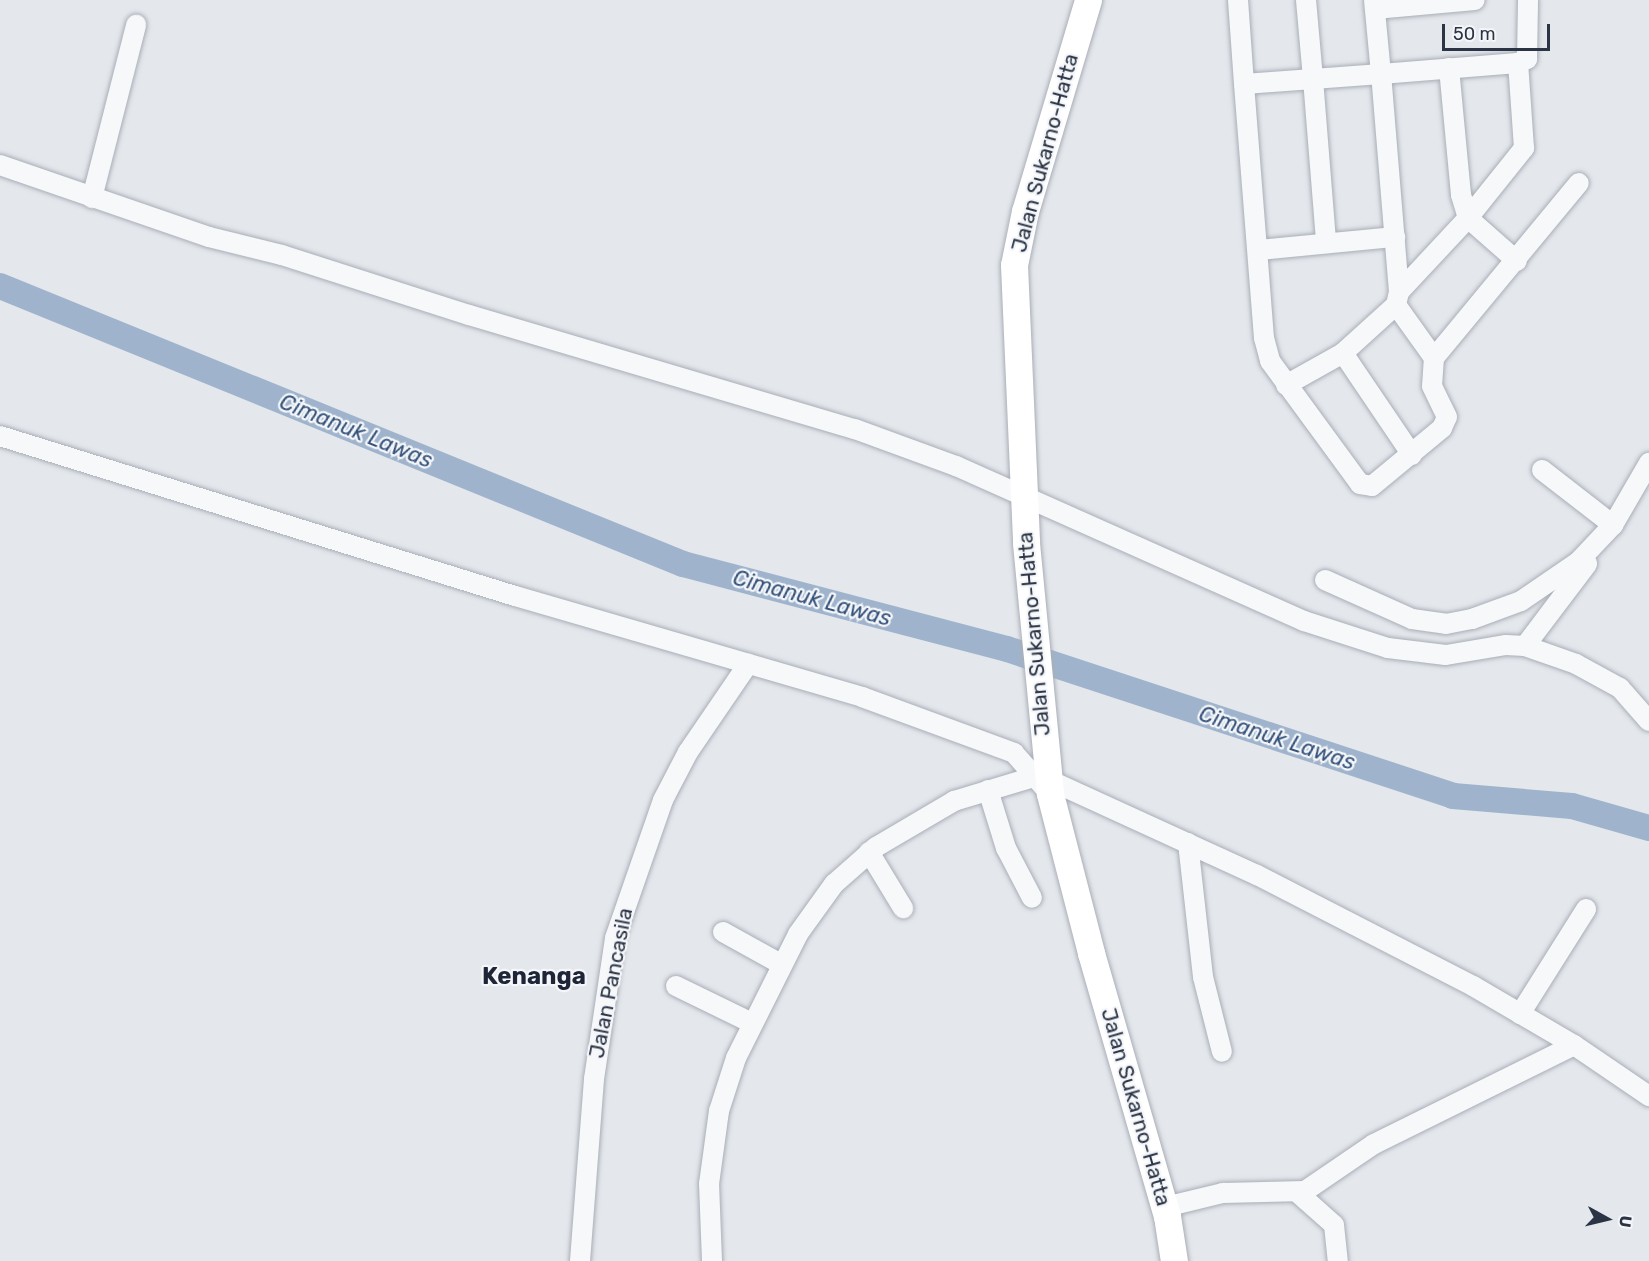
<!DOCTYPE html>
<html>
<head>
<meta charset="utf-8">
<style>
  body { margin:0 }
  #map { position:relative; width:1649px; height:1261px; overflow:hidden; background:#e4e7ec; font-family:Rubik,sans-serif }
  div>[style] { position:absolute }
  .river>* { height:26px; margin:-13px; padding:0 13px; transform-origin:13px; border-radius:13px; background:#9fb4cc }
  .roads { filter:drop-shadow(0 0 2px #a9aeb7) drop-shadow(0 0 2px #a9aeb7) }
  .minor>* { height:20px; margin:-10px; padding:0 10px; transform-origin:10px; border-radius:10px; background:#f7f8fa }
  .highway>* { height:27px; margin:-13.5px; padding:0 13.5px; transform-origin:13.5px; border-radius:13.5px; background:#fff }
  span { translate:-50% -50%; white-space:nowrap; text-align:center; line-height:1.15; -webkit-text-stroke:4.5px #f4f6f9; paint-order:stroke }
  .street-label { font-size:21px; color:#2b3445 }
  .water-label { font-size:22px; color:#34527a; font-style:italic }
  .quarter-label { font-size:24px; color:#1d2536; font-weight:700 }
  .north { position:absolute; left:1577px; top:1189px; width:60px; height:60px; -webkit-text-stroke:4px #f4f6f9; paint-order:stroke; rotate:98deg; font-size:16px; font-weight:700; line-height:24px; text-align:center; color:#2b3445 }
  .north::after { content:''; display:block; margin:auto; width:21px; height:27px; background:#2b3445; clip-path:polygon(50% 0,100% 100%,50% 72%,0 100%) }
  .scale { position:absolute; left:1442px; top:24px; width:108px; height:27px; box-sizing:border-box; border:3px solid #2b3445; border-top:0; padding-left:8px; font-size:18px; line-height:21px; white-space:nowrap; color:#2b3445; -webkit-text-stroke:4px #f4f6f9; paint-order:stroke }
</style>
</head>
<body>
<div id="map">
  <div class="river">
    <div style="left:0;top:286px;width:737px;rotate:22.15deg"></div>
    <div style="left:683px;top:564px;width:335px;rotate:14.7deg"></div>
    <div style="left:1007px;top:649px;width:470px;rotate:18.2deg"></div>
    <div style="left:1453px;top:796px;width:119px;rotate:4.8deg"></div>
    <div style="left:1572px;top:806px;width:80px;rotate:15.9deg"></div>
  </div>
  <div class="roads">
    <div class="minor">
      <div style="left:1238px;top:0;width:84px;rotate:85.9deg"></div>
      <div style="left:1244px;top:84px;width:69px;rotate:-4.1deg"></div>
      <div style="left:1313px;top:79px;width:164px;rotate:85.4deg"></div>
      <div style="left:1306px;top:0;width:79px;rotate:84.9deg"></div>
      <div style="left:1313px;top:79px;width:68px;rotate:-4.2deg"></div>
      <div style="left:1381px;top:74px;width:74px;rotate:-95.4deg"></div>
      <div style="left:1375px;top:9px;width:100px;rotate:-5.1deg"></div>
      <div style="left:1449px;top:68px;width:128px;rotate:84.6deg"></div>
      <div style="left:1461px;top:195px;width:24px;rotate:73deg"></div>
      <div style="left:1468px;top:218px;width:90px;rotate:-51.3deg"></div>
      <div style="left:1524px;top:148px;width:85px;rotate:-94deg"></div>
      <div style="left:1244px;top:84px;width:255px;rotate:85.5deg"></div>
      <div style="left:1264px;top:338px;width:24px;rotate:75deg"></div>
      <div style="left:1270px;top:361px;width:152px;rotate:53.8deg"></div>
      <div style="left:1360px;top:484px;width:12px;rotate:9deg"></div>
      <div style="left:1372px;top:486px;width:91px;rotate:-39.6deg"></div>
      <div style="left:1442px;top:428px;width:12px;rotate:-66deg"></div>
      <div style="left:1447px;top:417px;width:34px;rotate:-116deg"></div>
      <div style="left:1432px;top:386px;width:28px;rotate:-86deg"></div>
      <div style="left:1434px;top:358px;width:65px;rotate:-125.6deg"></div>
      <div style="left:1396px;top:305px;width:13px;rotate:-77deg"></div>
      <div style="left:1399px;top:292px;width:219px;rotate:-94.7deg"></div>
      <div style="left:1381px;top:74px;width:137px;rotate:-4.6deg"></div>
      <div style="left:1518px;top:63px;width:10px;rotate:-24deg"></div>
      <div style="left:1527px;top:59px;width:59px;rotate:-89deg"></div>
      <div style="left:0;top:165px;width:221px;rotate:19deg"></div>
      <div style="left:209px;top:237px;width:75px;rotate:13.9deg"></div>
      <div style="left:282px;top:255px;width:196px;rotate:17.8deg"></div>
      <div style="left:469px;top:315px;width:402px;rotate:16.5deg"></div>
      <div style="left:855px;top:429px;width:108px;rotate:20.1deg"></div>
      <div style="left:956px;top:466px;width:381px;rotate:24deg"></div>
      <div style="left:1304px;top:621px;width:88px;rotate:17.8deg"></div>
      <div style="left:1388px;top:648px;width:58px;rotate:6.9deg"></div>
      <div style="left:1446px;top:655px;width:61px;rotate:-9.5deg"></div>
      <div style="left:1506px;top:645px;width:19px;rotate:3deg"></div>
      <div style="left:1525px;top:646px;width:54px;rotate:19.4deg"></div>
      <div style="left:1576px;top:664px;width:50px;rotate:28.6deg"></div>
      <div style="left:1620px;top:688px;width:44px;rotate:48.7deg"></div>
      <div style="left:92px;top:198px;width:179px;rotate:-75.7deg"></div>
      <div style="left:1259px;top:250px;width:137px;rotate:-5.5deg"></div>
      <div style="left:1399px;top:292px;width:101px;rotate:-47deg"></div>
      <div style="left:1468px;top:218px;width:65px;rotate:41.3deg"></div>
      <div style="left:1343px;top:353px;width:123px;rotate:55.9deg"></div>
      <div style="left:1434px;top:358px;width:227px;rotate:-50.4deg"></div>
      <div style="left:1286px;top:385px;width:65px;rotate:-29.3deg"></div>
      <div style="left:1343px;top:353px;width:72px;rotate:-42.2deg"></div>
      <div style="left:0;top:436px;width:539px;rotate:17.26deg"></div>
      <div style="left:515px;top:596px;width:361px;rotate:16.2deg"></div>
      <div style="left:862px;top:697px;width:162px;rotate:20.2deg"></div>
      <div style="left:1014px;top:753px;width:55px;rotate:48.7deg"></div>
      <div style="left:1542px;top:470px;width:90px;rotate:37.8deg"></div>
      <div style="left:1325px;top:580px;width:95px;rotate:24.1deg"></div>
      <div style="left:1412px;top:619px;width:34px;rotate:8deg"></div>
      <div style="left:1446px;top:624px;width:26px;rotate:-11deg"></div>
      <div style="left:1472px;top:619px;width:52px;rotate:-20.2deg"></div>
      <div style="left:1521px;top:601px;width:69px;rotate:-34.4deg"></div>
      <div style="left:1578px;top:562px;width:51px;rotate:-46.6deg"></div>
      <div style="left:1613px;top:525px;width:72px;rotate:-59.9deg"></div>
      <div style="left:1525px;top:646px;width:103px;rotate:-52.9deg"></div>
      <div style="left:1047px;top:779px;width:231px;rotate:24.6deg"></div>
      <div style="left:1257px;top:875px;width:243px;rotate:27.2deg"></div>
      <div style="left:1473px;top:986px;width:117px;rotate:30.3deg"></div>
      <div style="left:1574px;top:1045px;width:91px;rotate:34.2deg"></div>
      <div style="left:988px;top:790px;width:61px;rotate:72.8deg"></div>
      <div style="left:1006px;top:848px;width:56px;rotate:62.5deg"></div>
      <div style="left:1188px;top:843px;width:135px;rotate:83.6deg"></div>
      <div style="left:1203px;top:977px;width:77px;rotate:75.8deg"></div>
      <div style="left:869px;top:852px;width:66px;rotate:58.7deg"></div>
      <div style="left:723px;top:932px;width:66px;rotate:28.9deg"></div>
      <div style="left:676px;top:986px;width:85px;rotate:26deg"></div>
      <div style="left:1520px;top:1014px;width:124px;rotate:-57.8deg"></div>
      <div style="left:1298px;top:1193px;width:48px;rotate:41.6deg"></div>
      <div style="left:1334px;top:1225px;width:36px;rotate:84deg"></div>
      <div style="left:1165px;top:1207px;width:60px;rotate:-13.6deg"></div>
      <div style="left:1223px;top:1193px;width:82px;rotate:-1.4deg"></div>
      <div style="left:1305px;top:1191px;width:83px;rotate:-34.3deg"></div>
      <div style="left:1374px;top:1144px;width:223px;rotate:-26.3deg"></div>
      <div style="left:580px;top:1261px;width:183px;rotate:-85.6deg"></div>
      <div style="left:594px;top:1079px;width:143px;rotate:-81.5deg"></div>
      <div style="left:615px;top:938px;width:146px;rotate:-70.8deg"></div>
      <div style="left:663px;top:800px;width:54px;rotate:-62.5deg"></div>
      <div style="left:688px;top:752px;width:107px;rotate:-55.7deg"></div>
      <div style="left:712px;top:1261px;width:77px;rotate:-92.2deg"></div>
      <div style="left:709px;top:1184px;width:74px;rotate:-82.2deg"></div>
      <div style="left:719px;top:1111px;width:56px;rotate:-72.2deg"></div>
      <div style="left:736px;top:1058px;width:139px;rotate:-63.4deg"></div>
      <div style="left:798px;top:934px;width:62px;rotate:-54.2deg"></div>
      <div style="left:834px;top:884px;width:56px;rotate:-41.4deg"></div>
      <div style="left:876px;top:847px;width:91px;rotate:-30.5deg"></div>
      <div style="left:954px;top:801px;width:87px;rotate:-16.8deg"></div>
    </div>
    <div class="highway">
      <div style="left:1088px;top:0;width:220px;rotate:106.6deg"></div>
      <div style="left:1025px;top:211px;width:55px;rotate:101.5deg"></div>
      <div style="left:1014px;top:265px;width:278px;rotate:87.5deg"></div>
      <div style="left:1026px;top:543px;width:252px;rotate:84.5deg"></div>
      <div style="left:1050px;top:794px;width:164px;rotate:75.5deg"></div>
      <div style="left:1091px;top:953px;width:274px;rotate:73.9deg"></div>
      <div style="left:1167px;top:1216px;width:46px;rotate:81.2deg"></div>
    </div>
  </div>
  <div class="street-label">
    <span style="left:1045px;top:153px;rotate:-75deg">Jalan Sukarno-Hatta</span>
    <span style="left:1034px;top:634px;rotate:-95deg">Jalan Sukarno-Hatta</span>
    <span style="left:611px;top:983px;rotate:-79deg">Jalan Pancasila</span>
    <span style="left:1136px;top:1107px;rotate:74deg">Jalan Sukarno-Hatta</span>
  </div>
  <div class="water-label">
    <span style="left:356px;top:431px;rotate:22deg">Cimanuk Lawas</span>
    <span style="left:812px;top:598px;rotate:15deg">Cimanuk Lawas</span>
    <span style="left:1277px;top:738px;rotate:18deg">Cimanuk Lawas</span>
  </div>
  <div class="quarter-label">
    <span style="left:534px;top:977px">Kenanga</span>
  </div>
  <div class="north">U</div>
  <div class="scale">50 m</div>
</div>
</body>
</html>
